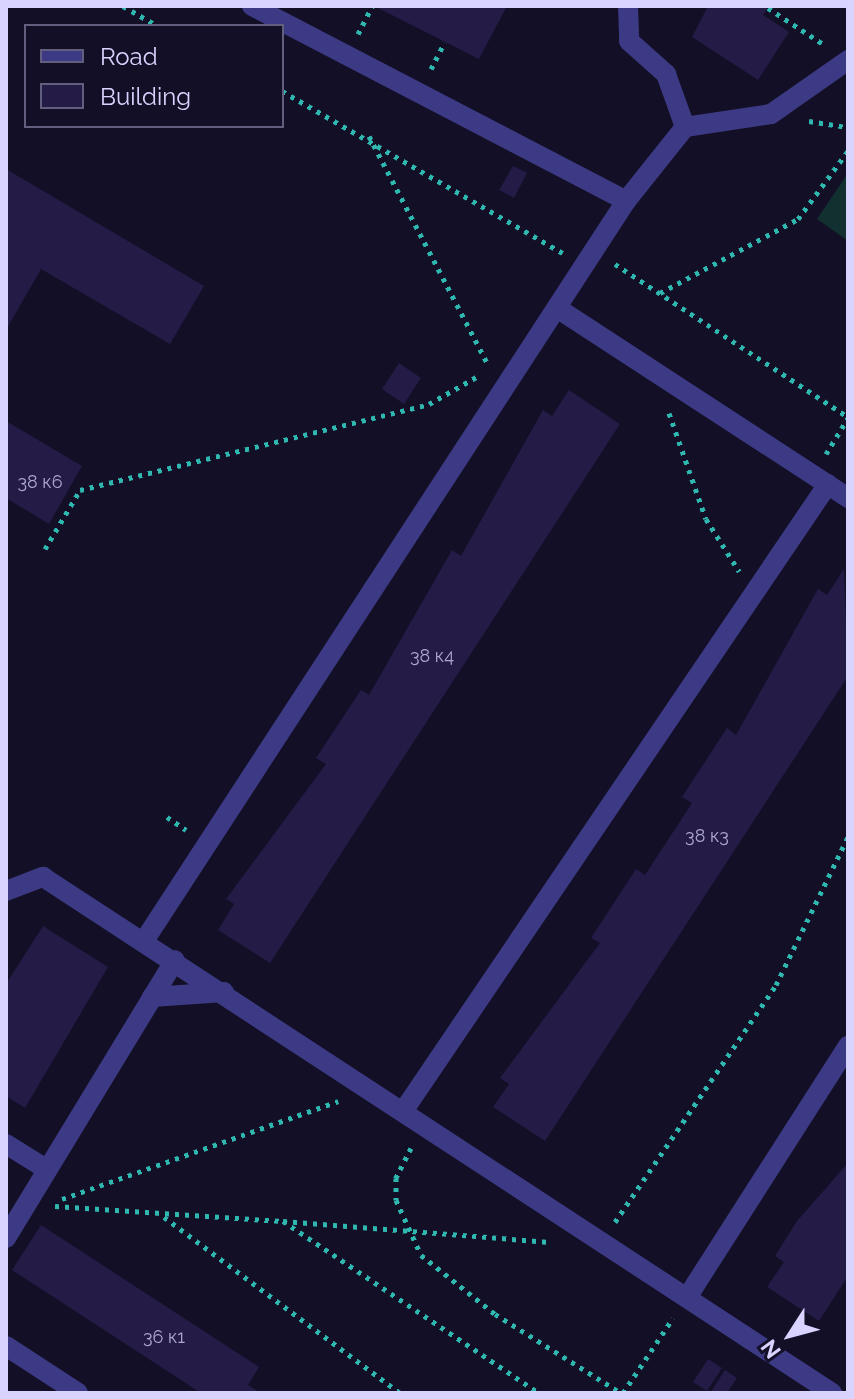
<!DOCTYPE html>
<html>
<head>
<meta charset="utf-8">
<style>
  body { margin:0 }
  #map { position:relative; width:854px; height:1399px; overflow:hidden; background:#130f26; font-family:Raleway,sans-serif }
  div>[style] { position:absolute }
  .green>* { inset:0; background:#12302f }
  .building>* { inset:0; background:#241b47 }
  .path>* { height:5px; margin-top:-2.5px; transform-origin:0; background:repeating-linear-gradient(90deg,#2fb8b0 0 4px,transparent 0 10px) }
  .minor>* { height:20px; margin:-10px; padding:0 10px; transform-origin:10px; border-radius:10px; background:#3d3a85 }
  span { translate:-50% -50%; white-space:nowrap; text-align:center; line-height:1.15; -webkit-text-stroke:6px #130f26; paint-order:stroke }
  .number-label { font-size:18px; color:#aca6d1 }
  .number-label span { -webkit-text-stroke-width:0 }
  .frame { position:absolute; inset:0; border:8px solid #d9d4ff; pointer-events:none }
  .legend { position:absolute; left:24px; top:24px; width:260px; height:104px; box-sizing:border-box; background:#130f26; border:2px solid #625e7d; margin:0; padding:10px 14px; list-style:none; font-size:24px; color:#d9d4ff }
  .legend li { display:flex; align-items:center; gap:16px; height:40px }
  .legend b { width:40px; border:2px solid #625e7d }
  .north { position:absolute; left:750px; top:1295px; width:80px; height:80px; -webkit-text-stroke:6px #130f26; paint-order:stroke; rotate:234deg; font-size:22px; font-weight:700; line-height:32px; text-align:center; color:#d9d4ff }
  .north::after { content:''; display:block; margin:auto; width:28px; height:36px; background:#d9d4ff; clip-path:polygon(50% 0,100% 100%,50% 72%,0 100%) }
</style>
</head>
<body>
<div id="map">
  <div class="green">
    <div style="clip-path:polygon(848px 173px,848px 241px,817px 219px)"></div>
  </div>
  <div class="building">
    <div style="clip-path:polygon(374px 6px,507px 6px,479px 59px)"></div>
    <div style="clip-path:polygon(708px 6px,769px 6px,763px 15px,789px 32px,758px 80px,692px 37px)"></div>
    <div style="clip-path:polygon(513px 166px,527px 173px,514px 198px,499px 190px)"></div>
    <div style="clip-path:polygon(6px 169px,204px 286px,170px 344px,41px 269px,6px 330px)"></div>
    <div style="clip-path:polygon(399px 363px,421px 378px,404px 404px,382px 389px)"></div>
    <div style="clip-path:polygon(569px 390px,620px 424px,270px 963px,218px 930px,234px 904px,226px 899px,326px 764px,316px 758px,361px 690px,369px 695px,452px 550px,461px 556px,543px 410px,552px 416px)"></div>
    <div style="clip-path:polygon(6px 421px,82px 466px,49px 524px,6px 498px)"></div>
    <div style="clip-path:polygon(844px 569px,848px 676px,545px 1141px,493px 1107px,509px 1084px,500px 1078px,600px 943px,591px 938px,636px 869px,645px 875px,692px 803px,682px 797px,727px 728px,736px 735px,818px 589px,827px 595px)"></div>
    <div style="clip-path:polygon(43px 926px,108px 967px,25px 1108px,6px 1096px,6px 984px)"></div>
    <div style="clip-path:polygon(848px 1163px,848px 1276px,819px 1321px,767px 1287px,784px 1262px,775px 1256px,797px 1221px)"></div>
    <div style="clip-path:polygon(41px 1225px,259px 1367px,248px 1385px,261px 1393px,201px 1393px,12px 1270px)"></div>
    <div style="clip-path:polygon(708px 1359px,722px 1368px,707px 1391px,693px 1382px)"></div>
    <div style="clip-path:polygon(725px 1370px,737px 1378px,727px 1393px,710px 1393px)"></div>
  </div>
  <div class="path">
    <div style="left:123px;top:6px;width:39px;rotate:30deg"></div>
    <div style="left:768px;top:8px;width:66px;rotate:33.2deg"></div>
    <div style="left:358px;top:34px;width:31px;rotate:-63deg"></div>
    <div style="left:431px;top:69px;width:30px;rotate:-63deg"></div>
    <div style="left:282px;top:91px;width:324px;rotate:30deg"></div>
    <div style="left:809px;top:121px;width:39px;rotate:9deg"></div>
    <div style="left:369px;top:136px;width:258px;rotate:62.5deg"></div>
    <div style="left:615px;top:264px;width:279px;rotate:33.3deg"></div>
    <div style="left:660px;top:293px;width:157px;rotate:-28.2deg"></div>
    <div style="left:798px;top:219px;width:84px;rotate:-53.7deg"></div>
    <div style="left:669px;top:413px;width:112px;rotate:70.8deg"></div>
    <div style="left:706px;top:519px;width:62px;rotate:57.6deg"></div>
    <div style="left:826px;top:454px;width:42px;rotate:-58.6deg"></div>
    <div style="left:45px;top:549px;width:69px;rotate:-59.3deg"></div>
    <div style="left:80px;top:490px;width:359px;rotate:-13.8deg"></div>
    <div style="left:429px;top:404px;width:56px;rotate:-29.7deg"></div>
    <div style="left:167px;top:817px;width:23px;rotate:34deg"></div>
    <div style="left:411px;top:1148px;width:34px;rotate:117deg"></div>
    <div style="left:396px;top:1178px;width:22px;rotate:90deg"></div>
    <div style="left:396px;top:1200px;width:60px;rotate:65.6deg"></div>
    <div style="left:421px;top:1255px;width:95px;rotate:38.6deg"></div>
    <div style="left:495px;top:1314px;width:149px;rotate:32.1deg"></div>
    <div style="left:62px;top:1199px;width:293px;rotate:-19.5deg"></div>
    <div style="left:55px;top:1206px;width:228px;rotate:3.8deg"></div>
    <div style="left:283px;top:1221px;width:308px;rotate:33.9deg"></div>
    <div style="left:164px;top:1217px;width:294px;rotate:36.7deg"></div>
    <div style="left:283px;top:1221px;width:267px;rotate:4.5deg"></div>
    <div style="left:615px;top:1222px;width:287px;rotate:-55.8deg"></div>
    <div style="left:776px;top:985px;width:165px;rotate:-64.1deg"></div>
    <div style="left:623px;top:1393px;width:90px;rotate:-56.3deg"></div>
  </div>
  <div class="minor">
    <div style="left:252px;top:6px;width:422px;rotate:27.5deg"></div>
    <div style="left:628px;top:6px;width:35px;rotate:88deg"></div>
    <div style="left:629px;top:41px;width:50px;rotate:41.7deg"></div>
    <div style="left:666px;top:74px;width:56px;rotate:70.3deg"></div>
    <div style="left:557px;top:308px;width:348px;rotate:33.1deg"></div>
    <div style="left:6px;top:891px;width:40px;rotate:-21deg"></div>
    <div style="left:43px;top:877px;width:943px;rotate:33.18deg"></div>
    <div style="left:144px;top:941px;width:883px;rotate:-56.92deg"></div>
    <div style="left:626px;top:201px;width:95px;rotate:-51.4deg"></div>
    <div style="left:685px;top:127px;width:87px;rotate:-8.6deg"></div>
    <div style="left:771px;top:114px;width:94px;rotate:-35deg"></div>
    <div style="left:152px;top:997px;width:72px;rotate:-4deg"></div>
    <div style="left:404px;top:1110px;width:756px;rotate:-55.89deg"></div>
    <div style="left:6px;top:1144px;width:44px;rotate:31.9deg"></div>
    <div style="left:6px;top:1238px;width:325px;rotate:-58.7deg"></div>
    <div style="left:688px;top:1296px;width:297px;rotate:-57.4deg"></div>
    <div style="left:6px;top:1346px;width:86px;rotate:33.1deg"></div>
  </div>
  <div class="number-label">
    <span style="left:40px;top:482px">38 к6</span>
    <span style="left:432px;top:656px">38 к4</span>
    <span style="left:707px;top:836px">38 к3</span>
    <span style="left:164px;top:1337px">36 к1</span>
  </div>
  <div class="frame"></div>
  <ul class="legend">
  <li><b style="height:10px;background:#3d3a85"></b>Road</li>
  <li><b style="height:22px;background:#241b47"></b>Building</li>
  </ul>
  <div class="north">N</div>
</div>
</body>
</html>
